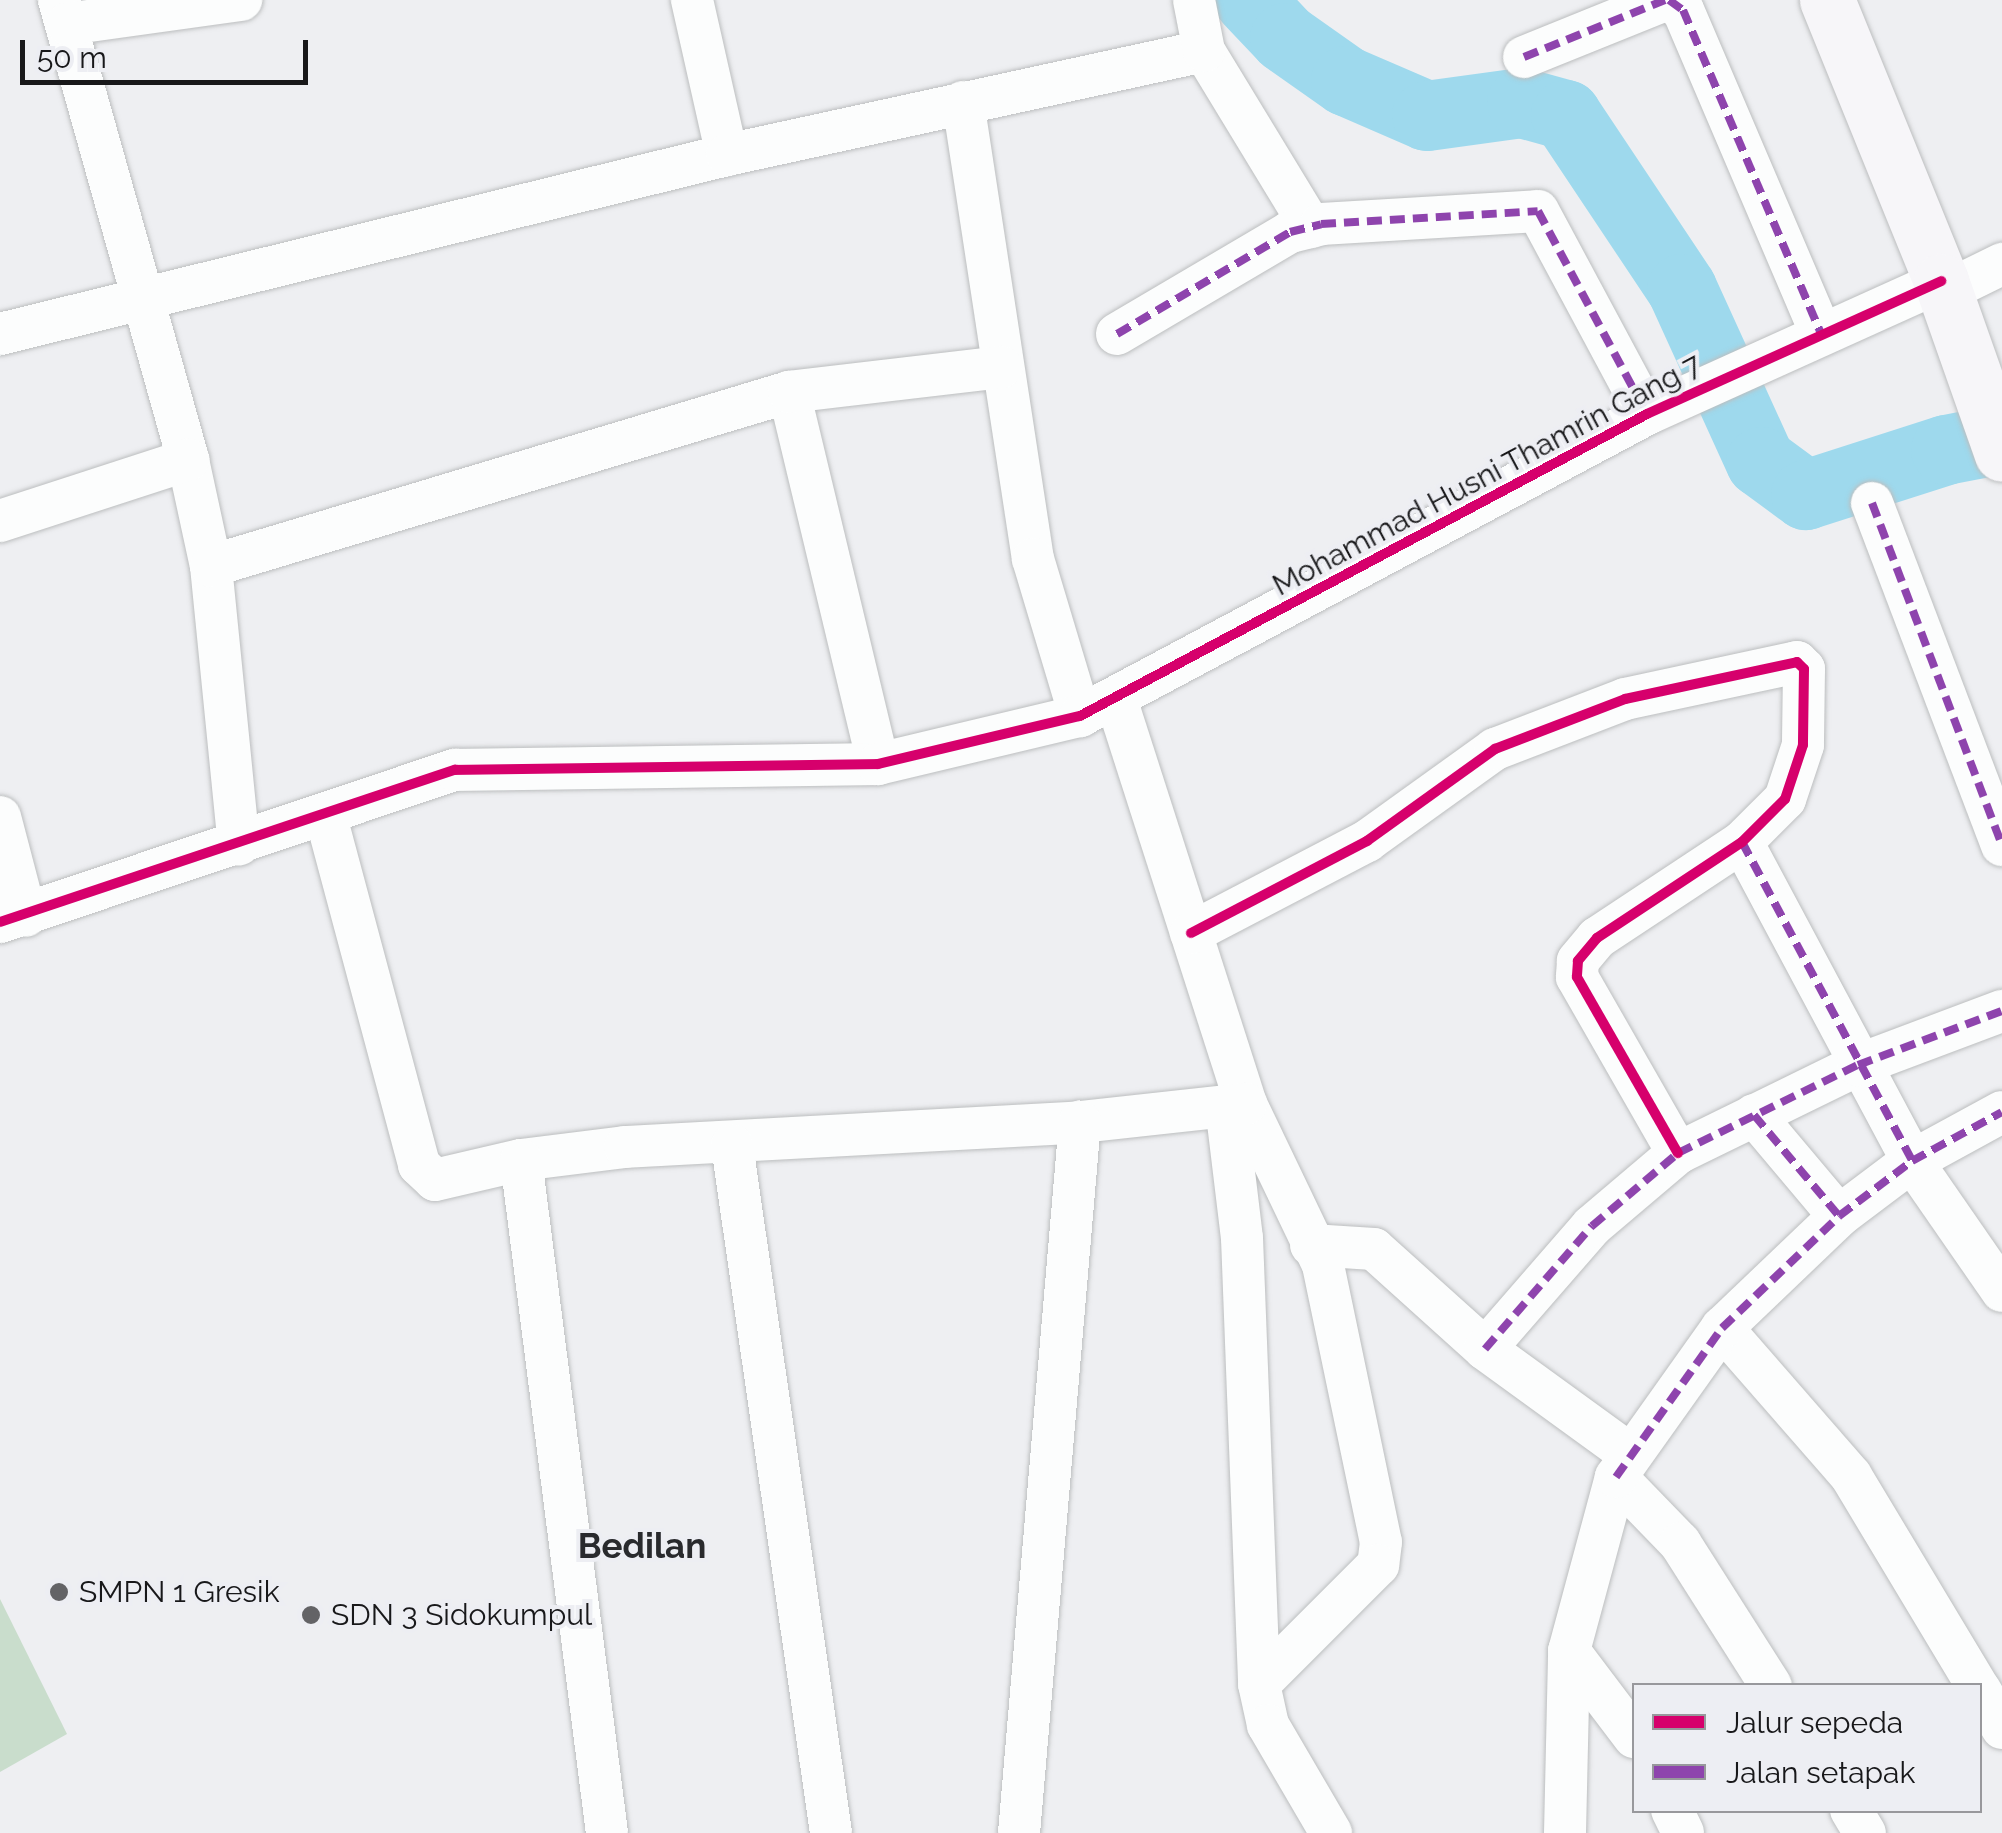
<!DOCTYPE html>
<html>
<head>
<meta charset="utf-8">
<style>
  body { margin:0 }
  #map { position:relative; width:2002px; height:1833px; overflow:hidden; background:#eeeff2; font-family:Raleway,sans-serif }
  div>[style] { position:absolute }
  .green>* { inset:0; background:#c9ddcc }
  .river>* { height:70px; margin:-35px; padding:0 35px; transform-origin:35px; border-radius:35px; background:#9ed9ed }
  .roads { filter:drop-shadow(0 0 2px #bcbebf) drop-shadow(0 0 2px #bcbebf) }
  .street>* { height:42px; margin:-21px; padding:0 21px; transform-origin:21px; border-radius:21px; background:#fcfdfd }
  .secondary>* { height:55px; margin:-27.5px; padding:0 27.5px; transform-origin:27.5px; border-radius:27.5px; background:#f7f6f9 }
  .quiet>* { height:8px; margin-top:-4px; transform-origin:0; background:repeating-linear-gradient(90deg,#8e44ad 0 15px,transparent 0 23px) }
  .cycleway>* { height:10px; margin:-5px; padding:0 5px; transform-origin:5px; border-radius:5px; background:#d6006c }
  .dots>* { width:28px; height:28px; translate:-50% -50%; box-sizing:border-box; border:5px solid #edeef3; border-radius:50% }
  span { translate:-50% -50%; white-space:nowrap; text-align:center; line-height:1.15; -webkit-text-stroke:8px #edeef3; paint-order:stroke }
  .street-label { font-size:30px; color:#18181a }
  .poi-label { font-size:30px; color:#18181a }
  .left { translate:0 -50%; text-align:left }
  .quarter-label { font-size:35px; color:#292a2d; font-weight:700 }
  .legend { position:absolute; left:1632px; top:1683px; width:350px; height:130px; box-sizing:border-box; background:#edeef3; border:2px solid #98989c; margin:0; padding:12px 18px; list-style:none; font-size:30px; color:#18181a }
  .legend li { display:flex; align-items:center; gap:20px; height:50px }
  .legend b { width:50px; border:2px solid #98989c }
  .scale { position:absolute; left:20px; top:40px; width:288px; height:45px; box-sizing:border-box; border:5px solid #18181a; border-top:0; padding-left:12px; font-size:30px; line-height:35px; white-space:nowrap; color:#18181a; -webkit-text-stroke:8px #edeef3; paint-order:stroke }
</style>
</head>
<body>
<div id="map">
  <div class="green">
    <div style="clip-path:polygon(0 1599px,67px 1734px,0 1772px)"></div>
  </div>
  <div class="river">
    <div style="left:1249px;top:0;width:52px;rotate:46.5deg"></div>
    <div style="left:1285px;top:38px;width:75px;rotate:35.2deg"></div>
    <div style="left:1346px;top:81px;width:88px;rotate:23.4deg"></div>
    <div style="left:1427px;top:116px;width:96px;rotate:-7.8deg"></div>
    <div style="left:1522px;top:103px;width:46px;rotate:15.3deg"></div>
    <div style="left:1566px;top:115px;width:209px;rotate:56.3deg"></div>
    <div style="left:1682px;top:289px;width:190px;rotate:65.5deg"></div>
    <div style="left:1761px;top:462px;width:56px;rotate:36.3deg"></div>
    <div style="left:1806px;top:495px;width:147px;rotate:-17.8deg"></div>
    <div style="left:1946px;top:450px;width:57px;rotate:-11.1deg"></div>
  </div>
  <div class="roads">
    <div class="street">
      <div style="left:59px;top:0;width:478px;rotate:74.3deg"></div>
      <div style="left:188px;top:460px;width:108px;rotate:77.8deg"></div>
      <div style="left:211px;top:566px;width:280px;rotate:84.3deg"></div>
      <div style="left:692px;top:0;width:159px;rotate:77.3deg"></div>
      <div style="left:1669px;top:0;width:17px;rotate:36deg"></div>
      <div style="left:1683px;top:10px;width:351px;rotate:66.9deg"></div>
      <div style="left:67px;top:24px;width:176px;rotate:-7.9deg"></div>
      <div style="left:1204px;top:51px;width:206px;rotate:58.7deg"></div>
      <div style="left:1524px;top:57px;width:152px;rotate:-22deg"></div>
      <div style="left:963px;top:102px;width:462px;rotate:81.3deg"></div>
      <div style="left:1033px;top:559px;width:164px;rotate:73.3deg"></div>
      <div style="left:1945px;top:292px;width:64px;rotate:-26.2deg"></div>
      <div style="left:0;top:334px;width:749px;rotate:-13.83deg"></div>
      <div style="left:727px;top:155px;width:488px;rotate:-12.3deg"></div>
      <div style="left:1204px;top:51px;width:52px;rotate:-101.1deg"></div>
      <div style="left:1117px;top:334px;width:201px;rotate:-30.5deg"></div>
      <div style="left:1290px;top:232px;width:32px;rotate:-14deg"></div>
      <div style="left:1321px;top:224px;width:217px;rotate:-3.4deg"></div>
      <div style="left:1538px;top:211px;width:230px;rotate:61.8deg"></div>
      <div style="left:789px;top:392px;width:382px;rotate:76.5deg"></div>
      <div style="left:1872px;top:503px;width:366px;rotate:69.2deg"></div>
      <div style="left:0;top:521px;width:198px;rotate:-18deg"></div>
      <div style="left:211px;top:566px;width:604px;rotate:-16.75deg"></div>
      <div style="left:789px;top:392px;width:214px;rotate:-6.7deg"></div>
      <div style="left:1116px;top:699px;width:425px;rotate:72.2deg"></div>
      <div style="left:1246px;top:1104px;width:178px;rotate:64.4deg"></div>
      <div style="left:1323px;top:1265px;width:283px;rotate:78.2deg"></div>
      <div style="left:1381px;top:1542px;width:23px;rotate:97deg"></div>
      <div style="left:1378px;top:1565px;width:168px;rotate:135deg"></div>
      <div style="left:0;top:817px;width:102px;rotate:75.3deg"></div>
      <div style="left:326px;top:817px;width:360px;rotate:75deg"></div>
      <div style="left:419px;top:1165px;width:22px;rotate:43deg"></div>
      <div style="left:435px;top:1180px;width:88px;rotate:-13.1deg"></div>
      <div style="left:521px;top:1160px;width:105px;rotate:-7.1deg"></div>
      <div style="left:625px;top:1147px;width:456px;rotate:-3.1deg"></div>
      <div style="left:1080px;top:1122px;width:167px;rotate:-6.2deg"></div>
      <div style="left:1742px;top:842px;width:361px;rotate:61.9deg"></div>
      <div style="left:1912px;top:1161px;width:158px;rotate:55.3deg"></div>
      <div style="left:0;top:922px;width:480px;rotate:-18.5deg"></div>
      <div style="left:455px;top:770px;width:423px;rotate:-0.8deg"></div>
      <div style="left:878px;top:764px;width:208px;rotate:-13.4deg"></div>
      <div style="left:1080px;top:716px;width:642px;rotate:-28.04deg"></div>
      <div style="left:1647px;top:414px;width:323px;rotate:-24.3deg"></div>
      <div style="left:1191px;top:933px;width:199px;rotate:-27.6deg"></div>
      <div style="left:1367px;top:841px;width:158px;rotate:-35.7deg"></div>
      <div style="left:1495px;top:749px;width:139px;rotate:-21deg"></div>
      <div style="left:1625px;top:699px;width:176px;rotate:-12.1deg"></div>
      <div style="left:1797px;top:662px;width:10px;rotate:45deg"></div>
      <div style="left:1804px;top:669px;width:76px;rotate:90.8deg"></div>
      <div style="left:1803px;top:745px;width:57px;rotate:108.4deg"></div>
      <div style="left:1785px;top:799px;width:61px;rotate:135deg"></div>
      <div style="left:1742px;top:842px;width:174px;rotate:146.5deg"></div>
      <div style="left:1597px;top:938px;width:30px;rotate:130deg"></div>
      <div style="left:1578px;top:961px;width:16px;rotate:94deg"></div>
      <div style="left:1577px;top:977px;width:203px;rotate:60.2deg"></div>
      <div style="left:1226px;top:1106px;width:133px;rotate:83.1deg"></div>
      <div style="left:1242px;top:1238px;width:446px;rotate:87.8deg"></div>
      <div style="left:1259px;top:1684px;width:42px;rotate:77.6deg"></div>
      <div style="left:1268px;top:1725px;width:125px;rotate:59.7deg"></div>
      <div style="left:1754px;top:1115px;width:132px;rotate:49.9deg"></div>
      <div style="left:732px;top:1145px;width:695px;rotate:81.81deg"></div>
      <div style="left:521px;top:1160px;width:678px;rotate:82.72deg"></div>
      <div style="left:1311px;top:1245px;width:63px;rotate:3.6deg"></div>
      <div style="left:1374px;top:1249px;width:149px;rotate:42deg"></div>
      <div style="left:1485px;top:1349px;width:180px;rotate:36deg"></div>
      <div style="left:1722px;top:1328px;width:196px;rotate:48.9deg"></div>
      <div style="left:1851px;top:1476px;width:245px;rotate:59deg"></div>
      <div style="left:1485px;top:1349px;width:163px;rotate:-49deg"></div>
      <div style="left:1592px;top:1226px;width:113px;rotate:-40.3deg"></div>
      <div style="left:1678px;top:1153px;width:200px;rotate:-26.1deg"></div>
      <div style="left:1858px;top:1065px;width:154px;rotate:-20.6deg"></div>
      <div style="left:1616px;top:1477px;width:92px;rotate:45.9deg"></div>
      <div style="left:1680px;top:1543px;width:169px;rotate:57.5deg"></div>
      <div style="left:1569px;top:1651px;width:108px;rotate:52.9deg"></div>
      <div style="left:1980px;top:1690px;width:44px;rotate:59.9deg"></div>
      <div style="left:1672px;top:1810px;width:25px;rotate:64deg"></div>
      <div style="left:1851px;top:1810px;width:27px;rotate:59deg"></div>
      <div style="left:1019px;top:1833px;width:714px;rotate:-85.1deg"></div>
      <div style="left:1565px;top:1833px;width:182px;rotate:-88.7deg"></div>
      <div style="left:1569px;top:1651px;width:180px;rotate:-74.9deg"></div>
      <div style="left:1616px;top:1477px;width:183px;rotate:-54.6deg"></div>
      <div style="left:1722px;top:1328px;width:162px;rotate:-43.7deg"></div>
      <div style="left:1839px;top:1216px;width:91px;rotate:-37deg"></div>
      <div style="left:1912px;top:1161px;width:102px;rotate:-28.6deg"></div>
    </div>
    <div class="secondary">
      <div style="left:1827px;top:0;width:303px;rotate:67.9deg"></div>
      <div style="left:1941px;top:281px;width:183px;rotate:70.6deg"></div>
    </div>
  </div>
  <div class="quiet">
    <div style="left:1669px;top:0;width:17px;rotate:36deg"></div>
    <div style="left:1683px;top:10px;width:351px;rotate:66.9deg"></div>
    <div style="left:1524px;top:57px;width:152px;rotate:-22deg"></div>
    <div style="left:1117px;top:334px;width:201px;rotate:-30.5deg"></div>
    <div style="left:1290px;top:232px;width:32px;rotate:-14deg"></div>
    <div style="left:1321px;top:224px;width:217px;rotate:-3.4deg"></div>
    <div style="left:1538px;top:211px;width:230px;rotate:61.8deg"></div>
    <div style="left:1872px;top:503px;width:366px;rotate:69.2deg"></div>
    <div style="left:1742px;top:842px;width:361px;rotate:61.9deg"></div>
    <div style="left:1754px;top:1115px;width:132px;rotate:49.9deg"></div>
    <div style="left:1485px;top:1349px;width:163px;rotate:-49deg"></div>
    <div style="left:1592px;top:1226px;width:113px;rotate:-40.3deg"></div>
    <div style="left:1678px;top:1153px;width:200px;rotate:-26.1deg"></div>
    <div style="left:1858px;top:1065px;width:154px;rotate:-20.6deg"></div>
    <div style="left:1616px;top:1477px;width:183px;rotate:-54.6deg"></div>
    <div style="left:1722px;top:1328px;width:162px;rotate:-43.7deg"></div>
    <div style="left:1839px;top:1216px;width:91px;rotate:-37deg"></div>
    <div style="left:1912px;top:1161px;width:102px;rotate:-28.6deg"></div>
  </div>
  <div class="cycleway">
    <div style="left:0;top:922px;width:480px;rotate:-18.5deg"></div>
    <div style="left:455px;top:770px;width:423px;rotate:-0.8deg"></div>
    <div style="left:878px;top:764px;width:208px;rotate:-13.4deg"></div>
    <div style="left:1080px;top:716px;width:642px;rotate:-28.04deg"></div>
    <div style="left:1647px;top:414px;width:323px;rotate:-24.3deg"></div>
    <div style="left:1191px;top:933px;width:199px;rotate:-27.6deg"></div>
    <div style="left:1367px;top:841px;width:158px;rotate:-35.7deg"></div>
    <div style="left:1495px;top:749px;width:139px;rotate:-21deg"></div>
    <div style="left:1625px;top:699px;width:176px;rotate:-12.1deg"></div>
    <div style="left:1797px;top:662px;width:10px;rotate:45deg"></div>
    <div style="left:1804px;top:669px;width:76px;rotate:90.8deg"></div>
    <div style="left:1803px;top:745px;width:57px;rotate:108.4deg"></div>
    <div style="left:1785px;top:799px;width:61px;rotate:135deg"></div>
    <div style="left:1742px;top:842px;width:174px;rotate:146.5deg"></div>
    <div style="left:1597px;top:938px;width:30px;rotate:130deg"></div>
    <div style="left:1578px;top:961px;width:16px;rotate:94deg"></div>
    <div style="left:1577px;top:977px;width:203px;rotate:60.2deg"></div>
  </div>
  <div class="dots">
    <div style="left:59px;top:1592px;background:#636366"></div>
    <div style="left:311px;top:1615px;background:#636366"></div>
  </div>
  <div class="street-label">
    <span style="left:1487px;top:475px;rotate:-28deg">Mohammad Husni Thamrin Gang 7</span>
  </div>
  <div class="poi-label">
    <span class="left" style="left:79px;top:1592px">SMPN 1 Gresik</span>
    <span class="left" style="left:331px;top:1615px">SDN 3 Sidokumpul</span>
  </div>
  <div class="quarter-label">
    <span style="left:642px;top:1546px">Bedilan</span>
  </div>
  <ul class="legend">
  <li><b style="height:12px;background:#d6006c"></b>Jalur sepeda</li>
  <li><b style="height:12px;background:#8e44ad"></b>Jalan setapak</li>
  </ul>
  <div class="scale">50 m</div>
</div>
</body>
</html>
